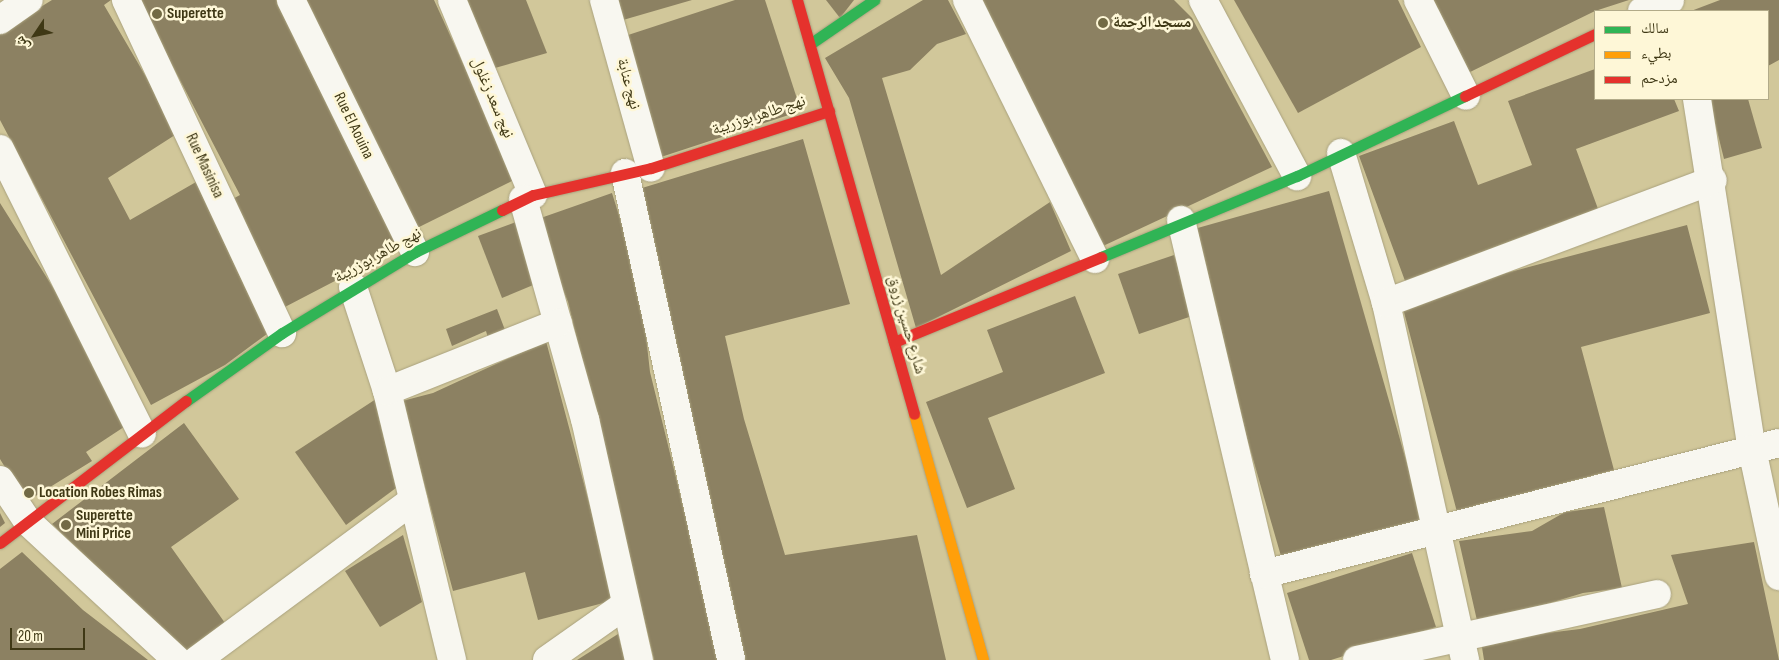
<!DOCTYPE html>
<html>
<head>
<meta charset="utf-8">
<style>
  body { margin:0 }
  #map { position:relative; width:1779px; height:660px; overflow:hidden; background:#d1c79a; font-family:"Sofia Sans Condensed","Noto Naskh Arabic",sans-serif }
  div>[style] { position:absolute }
  .building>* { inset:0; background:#8c8162 }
  .roads { filter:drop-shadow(0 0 1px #aaa27e) drop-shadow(0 0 1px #aaa27e) }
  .street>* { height:28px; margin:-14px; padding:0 14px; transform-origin:14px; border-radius:14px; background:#f8f7f0 }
  .fast>* { height:11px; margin:-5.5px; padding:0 5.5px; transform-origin:5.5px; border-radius:5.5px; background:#30b455 }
  .slow>* { height:11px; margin:-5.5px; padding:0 5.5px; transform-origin:5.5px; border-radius:5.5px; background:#ff9f0a }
  .jam>* { height:11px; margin:-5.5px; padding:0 5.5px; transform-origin:5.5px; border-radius:5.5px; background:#e5322d }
  .dots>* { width:14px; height:14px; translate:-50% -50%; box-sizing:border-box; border:2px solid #fef7d7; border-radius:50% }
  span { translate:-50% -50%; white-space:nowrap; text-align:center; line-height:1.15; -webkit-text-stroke:5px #fef7d7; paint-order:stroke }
  .poi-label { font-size:16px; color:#3f3815; font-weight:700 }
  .left { translate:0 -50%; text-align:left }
  .street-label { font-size:16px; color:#3f3815 }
  .legend { position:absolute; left:1594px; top:10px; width:175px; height:90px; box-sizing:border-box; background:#fef7d7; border:1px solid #b2ab89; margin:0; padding:6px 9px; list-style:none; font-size:15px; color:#3f3815 }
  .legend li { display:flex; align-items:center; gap:10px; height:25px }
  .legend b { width:25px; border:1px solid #b2ab89 }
  .north { position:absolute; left:10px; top:10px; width:50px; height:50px; -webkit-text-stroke:4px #fef7d7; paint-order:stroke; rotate:236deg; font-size:14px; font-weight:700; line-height:20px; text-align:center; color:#3f3815 }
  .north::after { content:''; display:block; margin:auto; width:18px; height:22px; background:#3f3815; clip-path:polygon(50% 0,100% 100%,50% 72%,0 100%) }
  .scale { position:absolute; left:10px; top:628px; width:75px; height:22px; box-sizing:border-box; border:2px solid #3f3815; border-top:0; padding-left:6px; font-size:15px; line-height:18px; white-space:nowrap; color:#3f3815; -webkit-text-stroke:4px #fef7d7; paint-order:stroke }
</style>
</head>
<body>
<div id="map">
  <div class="building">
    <div style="clip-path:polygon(52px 0,111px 0,104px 5px,162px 104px,175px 135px,108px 178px,130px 220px,196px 182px,267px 334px,225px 365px,151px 405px,0 120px,0 32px)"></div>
    <div style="clip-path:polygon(138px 0,276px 0,404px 245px,283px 308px,227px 202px,240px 195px)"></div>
    <div style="clip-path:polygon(305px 0,434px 0,516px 179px,411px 231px)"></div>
    <div style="clip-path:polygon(467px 0,526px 0,547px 53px,495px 68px)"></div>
    <div style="clip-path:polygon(617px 0,692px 0,623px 20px)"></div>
    <div style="clip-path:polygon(735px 0,765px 0,801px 111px,661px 157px,622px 37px)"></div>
    <div style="clip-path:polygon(826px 0,854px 0,840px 18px)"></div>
    <div style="clip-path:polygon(923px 0,948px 0,966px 34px,937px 44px,910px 70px,882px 78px,941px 275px,1050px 202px,1071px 251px,916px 328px,849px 98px,825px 58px)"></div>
    <div style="clip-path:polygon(978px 0,1174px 0,1192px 18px,1272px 167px,1103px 246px)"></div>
    <div style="clip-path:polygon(1234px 0,1398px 0,1421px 47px,1298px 113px)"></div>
    <div style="clip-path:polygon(1429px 0,1629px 0,1595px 11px,1468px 73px)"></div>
    <div style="clip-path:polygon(1720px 0,1779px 0,1779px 60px,1768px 66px,1768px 11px,1691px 11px)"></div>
    <div style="clip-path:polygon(1595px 69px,1595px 99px,1674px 99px,1679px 111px,1576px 149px,1601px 217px,1408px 289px,1359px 156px,1454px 121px,1478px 185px,1532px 165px,1508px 101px)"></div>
    <div style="clip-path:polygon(1709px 99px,1748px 99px,1762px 148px,1724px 159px)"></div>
    <div style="clip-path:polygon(803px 139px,850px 304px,725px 336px,744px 419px,785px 555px,917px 535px,946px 660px,745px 660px,730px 610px,642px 188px)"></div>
    <div style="clip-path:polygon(1329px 191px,1424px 523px,1283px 563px,1187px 231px)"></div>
    <div style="clip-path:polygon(612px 193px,640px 282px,650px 372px,721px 660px,654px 660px,568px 302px,535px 220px)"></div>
    <div style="clip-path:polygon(0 203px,96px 356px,130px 423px,86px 452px,92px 461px,26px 502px,0 459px)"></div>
    <div style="clip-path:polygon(516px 222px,538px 283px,502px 298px,478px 236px)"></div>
    <div style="clip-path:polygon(1687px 225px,1710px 313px,1581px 347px,1614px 470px,1457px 512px,1401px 301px)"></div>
    <div style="clip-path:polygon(1174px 255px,1195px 315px,1139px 334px,1118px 274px)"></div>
    <div style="clip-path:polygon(1075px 296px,1105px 373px,988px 418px,1015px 489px,967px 508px,926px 402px,1003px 372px,987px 330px)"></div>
    <div style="clip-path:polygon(497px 309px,505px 330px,488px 338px,486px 331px,452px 346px,446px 329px)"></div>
    <div style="clip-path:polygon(546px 341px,615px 600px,538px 620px,525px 572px,453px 591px,402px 401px,433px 393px)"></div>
    <div style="clip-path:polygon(376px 399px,400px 485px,346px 525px,295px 452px)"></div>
    <div style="clip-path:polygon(184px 423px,239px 499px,171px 547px,225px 623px,186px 652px,52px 524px)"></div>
    <div style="clip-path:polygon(1604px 507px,1622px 588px,1583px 593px,1478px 625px,1459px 541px,1532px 531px,1565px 512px)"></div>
    <div style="clip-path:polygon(0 513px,5px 523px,0 527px)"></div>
    <div style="clip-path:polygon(403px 535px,422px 602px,380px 627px,345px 571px)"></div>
    <div style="clip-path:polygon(1754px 542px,1779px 660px,1484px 660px,1481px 641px,1580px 629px,1688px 604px,1671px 555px)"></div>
    <div style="clip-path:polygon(22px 552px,83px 610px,148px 660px,0 660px,0 569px)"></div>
    <div style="clip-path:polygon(1412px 553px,1436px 627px,1331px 660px,1309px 660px,1287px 593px)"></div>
    <div style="clip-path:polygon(618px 634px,625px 660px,577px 660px)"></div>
  </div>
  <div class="roads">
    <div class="street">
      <div style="left:126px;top:0;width:368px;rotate:64.9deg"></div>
      <div style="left:291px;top:0;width:281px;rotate:63.8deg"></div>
      <div style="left:452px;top:0;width:211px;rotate:67.4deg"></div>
      <div style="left:604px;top:0;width:174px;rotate:74.4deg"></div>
      <div style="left:967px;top:0;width:289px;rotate:63.7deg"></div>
      <div style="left:1203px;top:0;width:200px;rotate:61.9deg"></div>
      <div style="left:1418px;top:0;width:107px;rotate:63.4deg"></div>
      <div style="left:1642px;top:11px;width:30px;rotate:-21deg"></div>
      <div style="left:0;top:20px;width:35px;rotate:-35deg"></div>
      <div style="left:1697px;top:99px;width:354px;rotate:81.1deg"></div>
      <div style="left:1752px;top:449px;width:130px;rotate:78deg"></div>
      <div style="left:0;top:149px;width:318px;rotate:63.5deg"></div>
      <div style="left:1341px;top:153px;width:157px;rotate:73.3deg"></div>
      <div style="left:1386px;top:303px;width:366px;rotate:77.5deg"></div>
      <div style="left:625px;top:173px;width:498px;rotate:77.7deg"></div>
      <div style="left:523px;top:199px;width:229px;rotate:74.3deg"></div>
      <div style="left:585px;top:419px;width:247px;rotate:77.4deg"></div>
      <div style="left:1181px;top:220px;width:452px;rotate:76.7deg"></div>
      <div style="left:353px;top:287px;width:109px;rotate:71.9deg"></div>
      <div style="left:387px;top:391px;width:277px;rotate:76.4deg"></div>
      <div style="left:1386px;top:303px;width:349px;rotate:-20.6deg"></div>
      <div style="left:387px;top:391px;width:184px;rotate:-21.7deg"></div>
      <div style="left:0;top:480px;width:50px;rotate:56.3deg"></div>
      <div style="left:28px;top:522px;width:203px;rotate:42.8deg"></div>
      <div style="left:1264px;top:574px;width:531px;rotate:-14.27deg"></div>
      <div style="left:197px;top:660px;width:269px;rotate:-36.5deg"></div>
      <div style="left:547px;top:660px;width:95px;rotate:-35.2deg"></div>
      <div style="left:1357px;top:660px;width:307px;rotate:-12.4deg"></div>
    </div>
    <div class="fast">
      <div style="left:810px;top:44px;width:78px;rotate:-34.5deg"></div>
      <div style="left:1101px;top:257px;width:212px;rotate:-22.5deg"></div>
      <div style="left:1297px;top:176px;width:186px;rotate:-25.5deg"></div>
      <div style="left:186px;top:401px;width:118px;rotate:-35.3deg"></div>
      <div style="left:282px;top:333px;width:156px;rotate:-31.3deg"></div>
      <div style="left:415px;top:252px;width:97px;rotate:-25.8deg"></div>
    </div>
    <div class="slow">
      <div style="left:914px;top:414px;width:255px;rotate:74.3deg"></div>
    </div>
    <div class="jam">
      <div style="left:797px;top:0;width:430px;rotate:74.2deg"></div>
      <div style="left:1465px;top:96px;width:144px;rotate:-25.5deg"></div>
      <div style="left:502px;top:210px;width:34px;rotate:-26deg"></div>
      <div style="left:533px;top:195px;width:121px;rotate:-12.9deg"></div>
      <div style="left:651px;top:168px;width:187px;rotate:-17.8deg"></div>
      <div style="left:894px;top:342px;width:224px;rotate:-22.3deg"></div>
      <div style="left:0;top:543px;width:234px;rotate:-37.4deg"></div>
    </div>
  </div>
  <div class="dots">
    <div style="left:157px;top:14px;background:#726a44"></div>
    <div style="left:1103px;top:23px;background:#726a44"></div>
    <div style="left:29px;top:493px;background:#726a44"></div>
    <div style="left:66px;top:525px;background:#726a44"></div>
  </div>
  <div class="poi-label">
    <span class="left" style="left:167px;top:14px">Superette</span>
    <span class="left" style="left:1113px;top:23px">مسجد الرحمة</span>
    <span class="left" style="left:39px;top:493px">Location Robes Rimas</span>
    <span class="left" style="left:76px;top:525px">Superette<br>Mini Price</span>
  </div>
  <div class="street-label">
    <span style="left:628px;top:84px;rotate:75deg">نهج عنابة</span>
    <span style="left:492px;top:98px;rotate:67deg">نهج سعد زغلول</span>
    <span style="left:759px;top:116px;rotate:-18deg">نهج طاهر بوزريبة</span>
    <span style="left:353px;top:126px;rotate:64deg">Rue El Aouina</span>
    <span style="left:204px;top:166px;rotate:65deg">Rue Masinisa</span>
    <span style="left:378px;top:256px;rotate:-29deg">نهج طاهر بوزريبة</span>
    <span style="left:906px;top:325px;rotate:74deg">شارع حسين زروق</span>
  </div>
  <ul class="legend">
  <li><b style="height:6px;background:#30b455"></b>سالك</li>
  <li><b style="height:6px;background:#ff9f0a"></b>بطيء</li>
  <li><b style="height:6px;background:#e5322d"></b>مزدحم</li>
  </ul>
  <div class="north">ش</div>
  <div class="scale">20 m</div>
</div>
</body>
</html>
